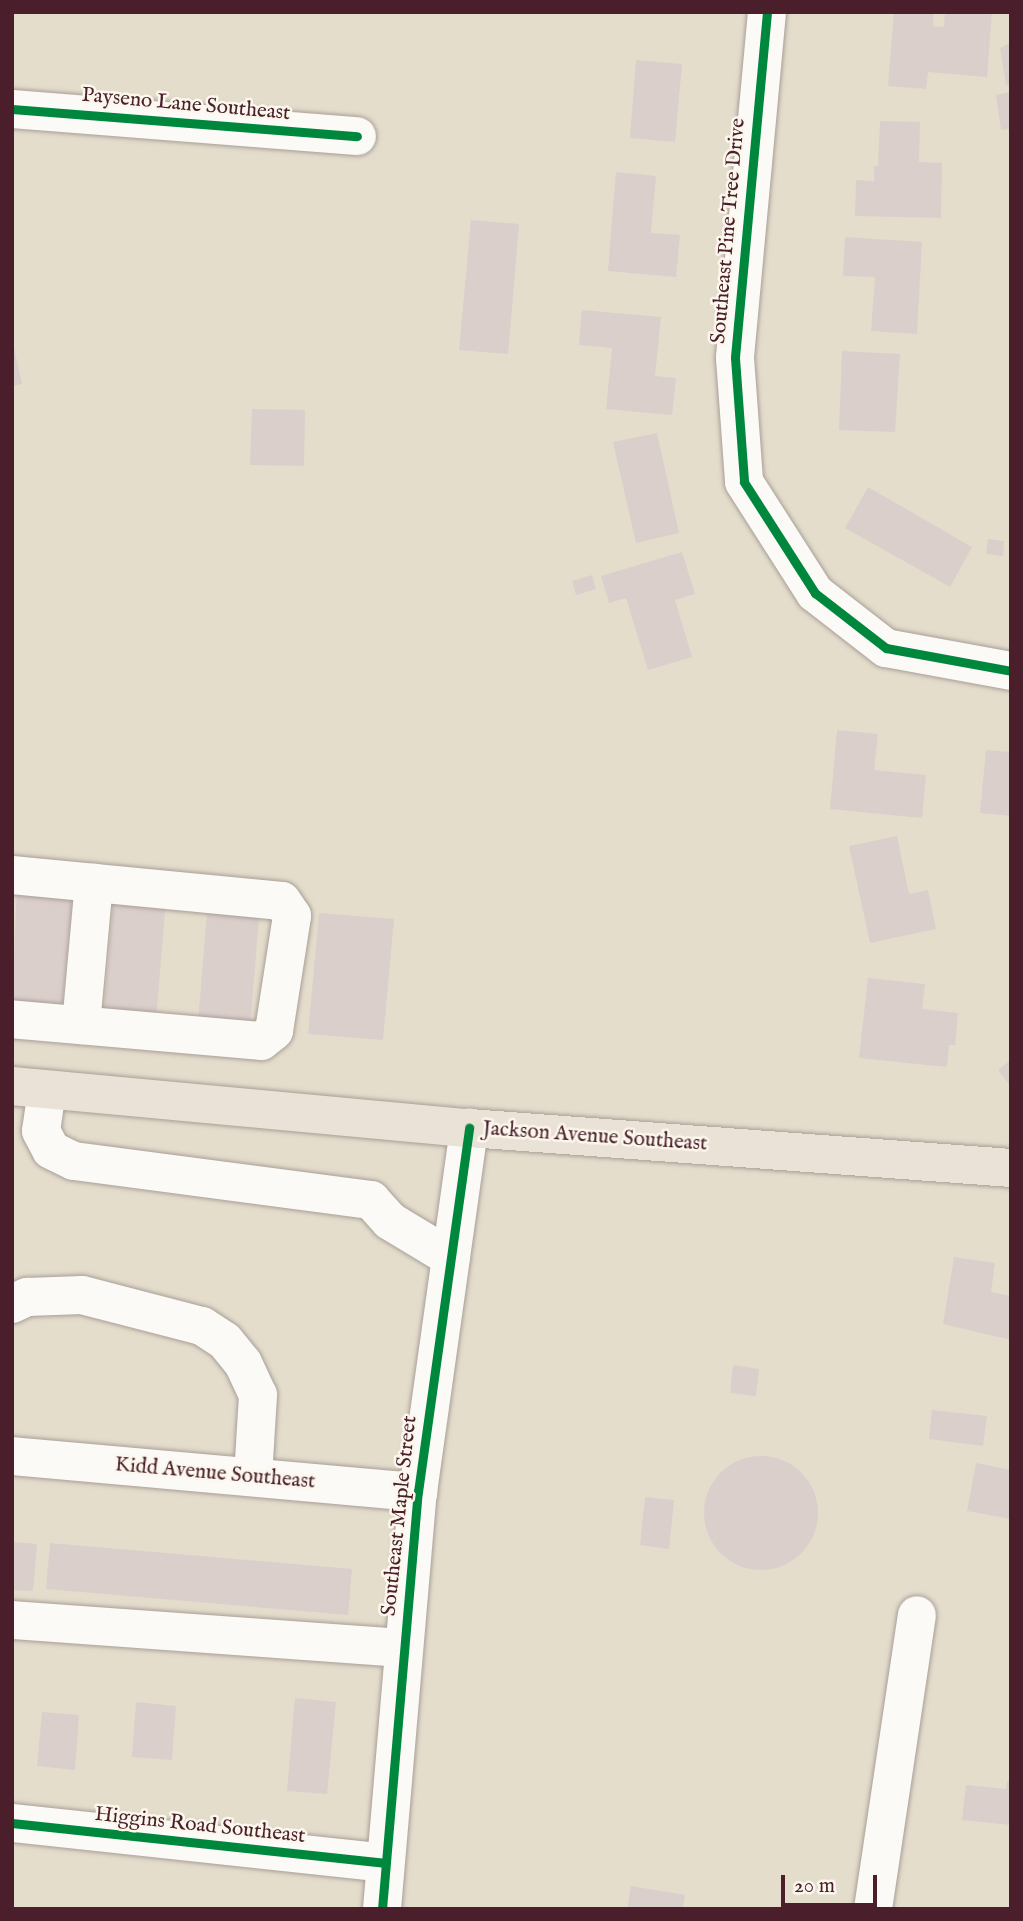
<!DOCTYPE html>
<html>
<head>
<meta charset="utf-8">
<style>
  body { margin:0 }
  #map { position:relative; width:1023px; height:1921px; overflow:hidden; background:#e4ddcc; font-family:"IM FELL English",serif }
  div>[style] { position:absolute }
  .building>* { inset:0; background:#dbcfcc }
  .round { border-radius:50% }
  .roads { filter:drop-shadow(0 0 2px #a99f97) drop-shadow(0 0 2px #a99f97) }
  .minor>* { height:38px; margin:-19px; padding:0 19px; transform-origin:19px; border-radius:19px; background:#fbfaf7 }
  .major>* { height:38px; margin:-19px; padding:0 19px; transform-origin:19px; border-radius:19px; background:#ebe2d7 }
  .cycleway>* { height:9px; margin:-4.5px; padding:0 4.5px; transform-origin:4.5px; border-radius:4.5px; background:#00873e }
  span { translate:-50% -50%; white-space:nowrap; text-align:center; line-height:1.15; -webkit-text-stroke:5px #fbf7ec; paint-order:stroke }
  .street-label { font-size:21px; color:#4a1f2b }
  .frame { position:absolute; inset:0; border:14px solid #4a1f2b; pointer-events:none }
  .scale { position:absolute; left:781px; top:1875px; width:96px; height:32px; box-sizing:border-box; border:4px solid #4a1f2b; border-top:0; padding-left:9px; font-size:21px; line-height:24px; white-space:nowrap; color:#4a1f2b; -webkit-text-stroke:5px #fbf7ec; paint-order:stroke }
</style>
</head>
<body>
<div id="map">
  <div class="building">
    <div style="clip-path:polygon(894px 12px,934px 12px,933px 26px,944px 27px,945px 12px,992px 12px,987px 77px,928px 72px,926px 89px,888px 86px)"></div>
    <div style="clip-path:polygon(1008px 44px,1011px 44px,1011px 84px,1006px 85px,1000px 48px)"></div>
    <div style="clip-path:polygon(636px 60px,682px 64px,675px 142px,630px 138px)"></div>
    <div style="clip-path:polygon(1011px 92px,1011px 129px,1001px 130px,996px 95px)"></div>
    <div style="clip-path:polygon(880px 121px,920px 122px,919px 162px,942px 163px,941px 218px,855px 216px,856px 180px,874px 181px,874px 166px,878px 166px)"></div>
    <div style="clip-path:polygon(616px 172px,656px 176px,651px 233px,680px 235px,676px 277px,608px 271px)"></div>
    <div style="clip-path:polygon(471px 220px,519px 224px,508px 354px,459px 350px)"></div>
    <div style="clip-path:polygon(845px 237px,922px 242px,917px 334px,871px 331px,875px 277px,843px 276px)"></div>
    <div style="clip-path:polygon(582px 310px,661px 317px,655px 376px,676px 378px,672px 415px,606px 409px,612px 348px,579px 345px)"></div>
    <div style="clip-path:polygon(13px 343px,22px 384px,12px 386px,12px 344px)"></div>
    <div style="clip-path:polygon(842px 351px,900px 354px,895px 432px,839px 430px)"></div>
    <div style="clip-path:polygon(252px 409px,305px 410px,304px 466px,250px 465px)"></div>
    <div style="clip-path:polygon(657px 433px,679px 533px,636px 543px,613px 442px)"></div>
    <div style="clip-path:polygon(868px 487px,972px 547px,950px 587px,845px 528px)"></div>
    <div style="clip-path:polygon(988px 539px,1004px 541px,1003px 556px,986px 554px)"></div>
    <div style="clip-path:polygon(682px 552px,695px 594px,675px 600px,692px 657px,648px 670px,626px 598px,609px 603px,601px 576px)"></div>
    <div style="clip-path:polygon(592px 575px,596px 589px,576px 595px,572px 581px)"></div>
    <div style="clip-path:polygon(837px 730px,878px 734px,874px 770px,926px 775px,922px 818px,830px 809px)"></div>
    <div style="clip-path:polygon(986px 750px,1011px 752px,1011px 816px,980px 813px)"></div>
    <div style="clip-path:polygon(897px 836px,909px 894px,928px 890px,936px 929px,870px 943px,849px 846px)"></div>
    <div style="clip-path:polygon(17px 885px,73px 890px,62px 1010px,12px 1006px)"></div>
    <div style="clip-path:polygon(114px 895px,166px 899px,156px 1018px,104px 1014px)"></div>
    <div style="clip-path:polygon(208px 902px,260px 906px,250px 1027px,198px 1022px)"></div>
    <div style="clip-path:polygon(319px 913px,394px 919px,383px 1040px,308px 1034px)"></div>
    <div style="clip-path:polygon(868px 978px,925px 984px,922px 1009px,958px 1013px,955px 1045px,949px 1045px,947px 1067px,859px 1058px)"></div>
    <div style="clip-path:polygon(1011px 1060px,1011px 1087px,998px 1070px)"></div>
    <div style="clip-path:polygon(954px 1257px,995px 1263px,991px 1292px,1011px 1296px,1011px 1340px,943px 1324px)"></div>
    <div style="clip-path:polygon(733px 1365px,759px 1369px,756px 1396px,730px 1393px)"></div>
    <div style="clip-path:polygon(932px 1410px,987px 1416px,983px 1446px,929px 1439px)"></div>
    <div class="round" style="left:704px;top:1456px;width:114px;height:114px"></div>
    <div style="clip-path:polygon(976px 1463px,1011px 1470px,1011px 1519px,967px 1511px)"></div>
    <div style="clip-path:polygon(645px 1497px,674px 1500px,669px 1549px,640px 1545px)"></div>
    <div style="clip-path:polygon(12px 1542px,37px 1544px,33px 1591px,12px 1590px)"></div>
    <div style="clip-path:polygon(50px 1543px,352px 1569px,348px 1615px,46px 1589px)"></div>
    <div style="clip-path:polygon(295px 1698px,336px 1702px,327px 1794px,287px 1791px)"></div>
    <div style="clip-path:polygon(136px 1702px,176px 1706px,172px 1760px,132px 1757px)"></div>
    <div style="clip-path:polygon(42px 1712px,79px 1715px,75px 1770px,37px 1766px)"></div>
    <div style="clip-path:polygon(1007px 1781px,1011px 1782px,1011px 1825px,962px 1820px,966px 1785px,1006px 1789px)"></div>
    <div style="clip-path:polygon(631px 1886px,685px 1895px,683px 1909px,627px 1909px)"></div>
  </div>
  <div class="roads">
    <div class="minor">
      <div style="left:767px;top:12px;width:347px;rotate:95.3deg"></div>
      <div style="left:735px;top:358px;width:124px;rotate:85.8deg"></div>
      <div style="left:744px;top:482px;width:132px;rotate:57.4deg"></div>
      <div style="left:815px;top:593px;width:90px;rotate:37.8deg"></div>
      <div style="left:886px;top:648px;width:127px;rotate:10.4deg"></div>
      <div style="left:12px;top:109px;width:346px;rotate:4.5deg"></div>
      <div style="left:12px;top:875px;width:271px;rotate:5.5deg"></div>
      <div style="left:282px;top:901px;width:18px;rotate:56deg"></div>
      <div style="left:292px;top:916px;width:116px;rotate:98.9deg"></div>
      <div style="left:274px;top:1031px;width:16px;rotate:142deg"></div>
      <div style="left:261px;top:1041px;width:250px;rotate:-175deg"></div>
      <div style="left:81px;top:1025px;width:143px;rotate:-84.8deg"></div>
      <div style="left:47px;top:1090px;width:41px;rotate:98.3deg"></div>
      <div style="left:41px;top:1131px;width:21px;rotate:62deg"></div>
      <div style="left:51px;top:1150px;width:25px;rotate:26deg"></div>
      <div style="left:74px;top:1161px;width:300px;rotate:7.5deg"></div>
      <div style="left:371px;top:1200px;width:28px;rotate:48deg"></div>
      <div style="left:390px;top:1221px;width:71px;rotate:31.2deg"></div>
      <div style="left:12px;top:1304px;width:17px;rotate:-25deg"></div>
      <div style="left:27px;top:1297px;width:55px;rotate:-2.1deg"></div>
      <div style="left:82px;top:1295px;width:124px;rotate:14.5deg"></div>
      <div style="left:202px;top:1326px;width:27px;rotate:33deg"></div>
      <div style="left:225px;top:1341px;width:28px;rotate:51deg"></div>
      <div style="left:243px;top:1363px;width:35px;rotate:65deg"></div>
      <div style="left:258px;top:1395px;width:82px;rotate:93.5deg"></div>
      <div style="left:12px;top:1456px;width:408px;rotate:5.1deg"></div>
      <div style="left:12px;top:1620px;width:393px;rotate:4.1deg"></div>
      <div style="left:12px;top:1823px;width:374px;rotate:6.1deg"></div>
      <div style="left:382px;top:1909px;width:419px;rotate:-85.1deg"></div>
      <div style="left:418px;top:1492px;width:368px;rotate:-82deg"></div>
      <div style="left:873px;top:1909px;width:297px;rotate:-81.5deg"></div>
    </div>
    <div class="major">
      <div style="left:12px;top:1086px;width:459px;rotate:5.3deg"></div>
      <div style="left:469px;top:1128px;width:543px;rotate:4.22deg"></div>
    </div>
  </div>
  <div class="cycleway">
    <div style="left:767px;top:12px;width:347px;rotate:95.3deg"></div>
    <div style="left:735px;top:358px;width:124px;rotate:85.8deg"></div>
    <div style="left:744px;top:482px;width:132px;rotate:57.4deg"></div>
    <div style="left:815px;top:593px;width:90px;rotate:37.8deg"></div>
    <div style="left:886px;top:648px;width:127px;rotate:10.4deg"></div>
    <div style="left:12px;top:109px;width:346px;rotate:4.5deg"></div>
    <div style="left:12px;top:1823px;width:374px;rotate:6.1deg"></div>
    <div style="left:382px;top:1909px;width:419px;rotate:-85.1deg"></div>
    <div style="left:418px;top:1492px;width:368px;rotate:-82deg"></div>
  </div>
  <div class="street-label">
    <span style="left:186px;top:105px;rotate:5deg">Payseno Lane Southeast</span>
    <span style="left:729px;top:231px;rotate:-85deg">Southeast Pine Tree Drive</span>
    <span style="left:595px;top:1137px;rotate:4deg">Jackson Avenue Southeast</span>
    <span style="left:215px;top:1474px;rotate:5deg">Kidd Avenue Southeast</span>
    <span style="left:400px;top:1516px;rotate:-84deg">Southeast Maple Street</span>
    <span style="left:200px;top:1826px;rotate:6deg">Higgins Road Southeast</span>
  </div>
  <div class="frame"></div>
  <div class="scale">20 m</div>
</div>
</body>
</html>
